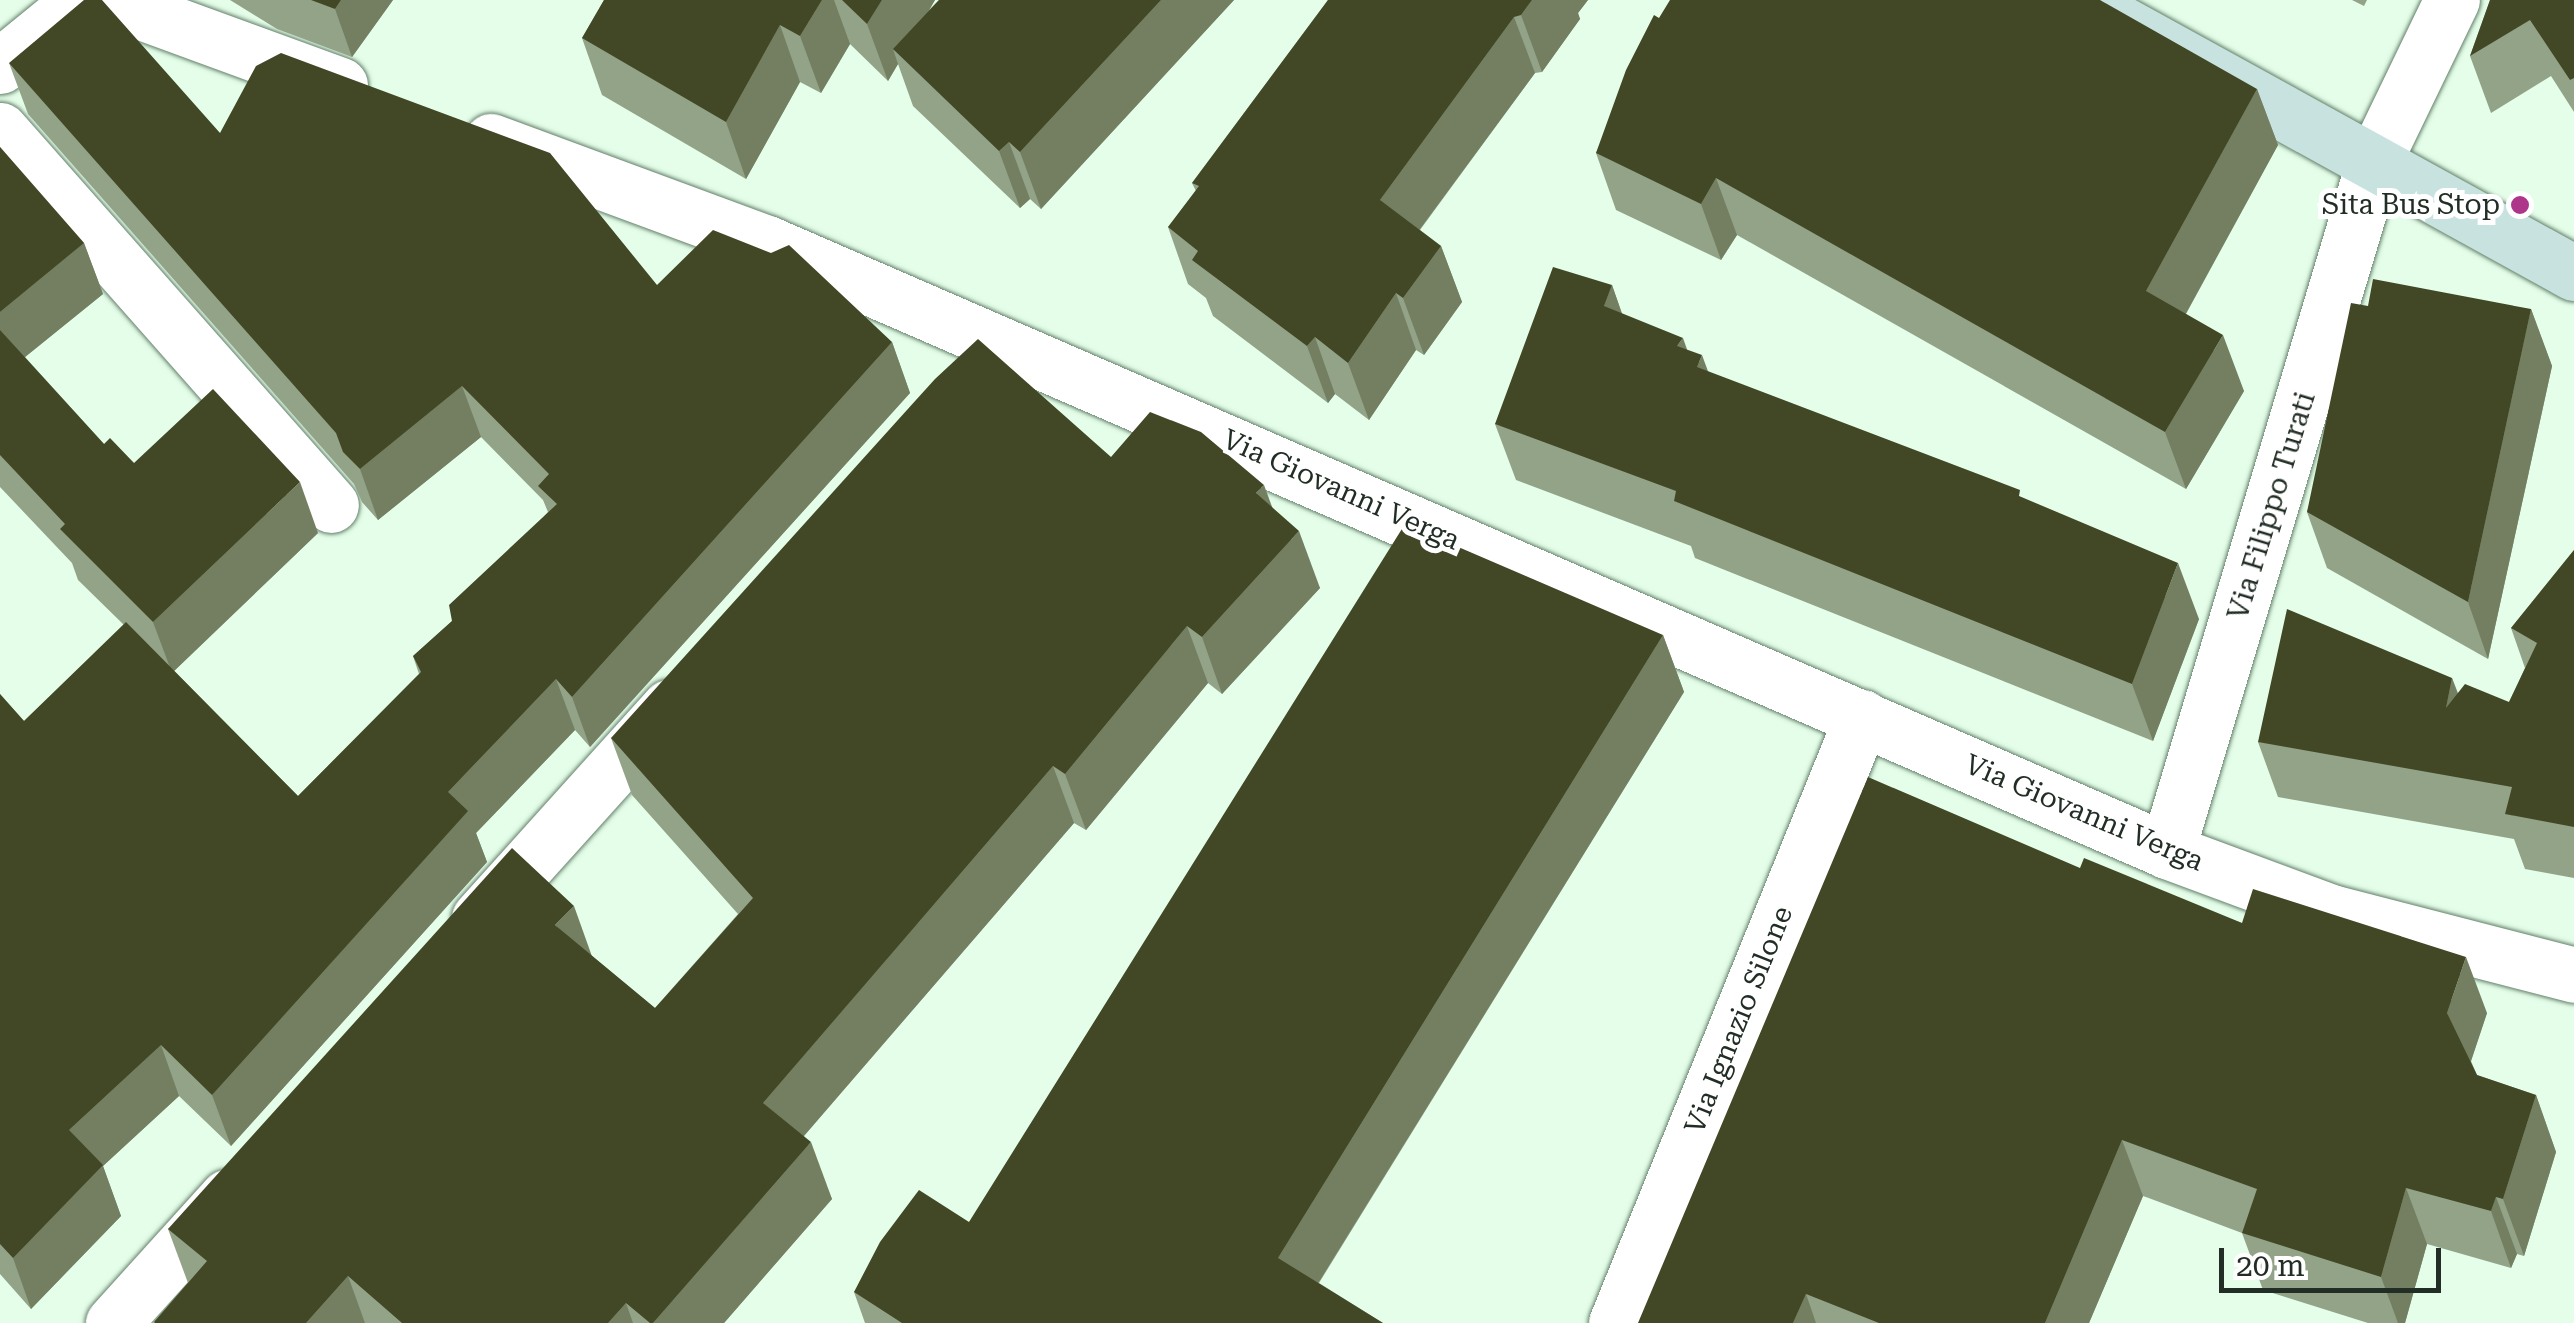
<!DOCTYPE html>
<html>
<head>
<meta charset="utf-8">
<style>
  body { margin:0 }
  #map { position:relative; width:2574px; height:1323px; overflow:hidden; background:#e4fee9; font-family:"Roboto Serif",serif }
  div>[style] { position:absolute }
  .roads { filter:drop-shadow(0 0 2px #627f68) drop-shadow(0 0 2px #627f68) }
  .minor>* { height:55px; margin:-27.5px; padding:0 27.5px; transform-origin:27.5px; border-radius:27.5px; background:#fff }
  .secondary>* { height:55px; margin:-27.5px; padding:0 27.5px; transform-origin:27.5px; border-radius:27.5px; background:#c8e2df }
  .wall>* { inset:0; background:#93a388 }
  .shaded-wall>* { inset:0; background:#737f60 }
  .building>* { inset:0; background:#424826 }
  .dots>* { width:28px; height:28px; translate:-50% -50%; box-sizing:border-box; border:5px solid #fff; border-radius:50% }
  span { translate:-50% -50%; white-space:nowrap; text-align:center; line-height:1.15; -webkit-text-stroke:10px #fff; paint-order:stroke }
  .poi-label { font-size:28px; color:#222e25 }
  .right { translate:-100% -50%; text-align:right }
  .street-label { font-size:28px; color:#222e25 }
  .scale { position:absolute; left:2219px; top:1248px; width:222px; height:45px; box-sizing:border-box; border:5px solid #222e25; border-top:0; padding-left:12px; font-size:30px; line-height:35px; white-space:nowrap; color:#222e25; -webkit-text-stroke:8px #fff; paint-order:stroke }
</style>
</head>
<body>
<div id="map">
  <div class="roads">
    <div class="minor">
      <div style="left:108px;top:0;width:247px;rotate:20.1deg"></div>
      <div style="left:0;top:66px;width:104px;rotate:-39.2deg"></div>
      <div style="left:0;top:130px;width:500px;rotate:48.57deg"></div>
      <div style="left:491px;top:141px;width:294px;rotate:20.3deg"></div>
      <div style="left:767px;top:243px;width:1526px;rotate:23.47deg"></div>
      <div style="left:2167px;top:851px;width:175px;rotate:20.4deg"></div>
      <div style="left:2331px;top:912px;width:251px;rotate:14.5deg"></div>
      <div style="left:2167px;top:851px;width:720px;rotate:-73.3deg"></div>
      <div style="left:2374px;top:161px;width:179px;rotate:-64.2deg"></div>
      <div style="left:479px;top:918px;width:284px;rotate:-48deg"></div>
      <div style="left:113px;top:1323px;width:170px;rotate:-47.9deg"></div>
      <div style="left:1616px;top:1323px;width:654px;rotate:-67.91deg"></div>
    </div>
    <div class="secondary">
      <div style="left:2079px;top:0;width:565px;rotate:28.88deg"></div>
    </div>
  </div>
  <div class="wall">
    <div style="clip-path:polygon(230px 0,393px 0,352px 57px,277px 29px)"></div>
    <div style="clip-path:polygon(604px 0,935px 0,929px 10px,939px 0,1234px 0,1041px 209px,1030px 199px,1020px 208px,913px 106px,898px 64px,888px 81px,850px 44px,821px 93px,800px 82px,746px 179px,602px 95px,582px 38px)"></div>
    <div style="clip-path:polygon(1328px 0,1588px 0,1578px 13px,1580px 19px,1542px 72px,1535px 73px,1420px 230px,1441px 246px,1462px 302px,1424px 355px,1416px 350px,1369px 420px,1335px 394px,1328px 403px,1213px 316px,1206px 298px,1188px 284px,1168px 227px,1196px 191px,1192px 183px)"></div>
    <div style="clip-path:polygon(2352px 0,2367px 0,2364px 6px)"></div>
    <div style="clip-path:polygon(2490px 0,2574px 0,2574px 112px,2551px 76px,2491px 113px,2470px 56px)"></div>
    <div style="clip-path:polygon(1659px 18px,2257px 89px,2278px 145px,2186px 314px,2244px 391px,2186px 489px,1737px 235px,1721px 260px,1616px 210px,1596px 153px)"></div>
    <div style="clip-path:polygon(9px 63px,220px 133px,657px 285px,892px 342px,910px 393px,590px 747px,575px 730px,476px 833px,487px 862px,231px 1146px,179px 1096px,103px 1166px,121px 1216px,31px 1309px,0 1274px,0 694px,24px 721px,124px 625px,78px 580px,72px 563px,0 487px,0 147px,84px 243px,103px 294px,25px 357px,104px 444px,134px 463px,318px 533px,174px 671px,298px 796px,419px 674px,413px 656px,452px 621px,548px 512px,543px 500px,481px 437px,378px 520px,362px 502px,354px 484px,28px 114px)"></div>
    <div style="clip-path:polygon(1612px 285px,1622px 314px,1687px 350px,1708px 372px,2023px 498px,2199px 619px,2153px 741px,1695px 558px,1691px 546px,1516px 480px,1495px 424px)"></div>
    <div style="clip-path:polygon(2368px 306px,2531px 309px,2552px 366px,2488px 659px,2327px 568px,2307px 512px)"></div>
    <div style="clip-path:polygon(1111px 457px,1272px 508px,1320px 588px,1222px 694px,1208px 683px,1086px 830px,1074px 823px,804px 1136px,832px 1199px,724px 1323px,154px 1323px,188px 1283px,168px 1229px,592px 956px,655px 1008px,738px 914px,632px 795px,611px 738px)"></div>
    <div style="clip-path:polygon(2574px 550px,2574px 878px,2525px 869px,2514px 839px,2278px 797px,2258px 742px,2452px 678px,2458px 693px,2509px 702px,2525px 668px,2511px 628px)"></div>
    <div style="clip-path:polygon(1663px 635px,1684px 692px,1319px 1283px,1383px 1323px,865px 1323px,854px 1292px,969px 1222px)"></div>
    <div style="clip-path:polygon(2080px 868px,2242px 923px,2487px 1013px,2471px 1061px,2477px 1075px,2536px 1095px,2556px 1152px,2524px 1256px,2517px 1254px,2511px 1268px,2427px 1244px,2405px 1323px,2368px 1323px,2263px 1290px,2242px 1233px,2143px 1196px,2089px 1323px,1638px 1323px)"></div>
  </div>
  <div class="shaded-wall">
    <div style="clip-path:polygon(341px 0,393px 0,352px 57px,335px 9px)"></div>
    <div style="clip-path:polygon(822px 0,834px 0,850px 44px,821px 93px,800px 36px)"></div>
    <div style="clip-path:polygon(882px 0,935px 0,902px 57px,893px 49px,898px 64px,888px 81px,867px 24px)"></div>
    <div style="clip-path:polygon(1161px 0,1234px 0,1041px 209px,1020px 152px)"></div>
    <div style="clip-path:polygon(1532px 0,1588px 0,1578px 13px,1580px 19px,1542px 72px,1521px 15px)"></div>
    <div style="clip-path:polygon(1514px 17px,1535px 73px,1400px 256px,1380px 200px)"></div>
    <div style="clip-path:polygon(780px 25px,800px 82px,746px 179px,726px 122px)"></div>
    <div style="clip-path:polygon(2257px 89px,2278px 145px,2167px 348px,2146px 291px)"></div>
    <div style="clip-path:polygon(1009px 142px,1030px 199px,1020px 208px,999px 151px)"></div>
    <div style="clip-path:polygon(1716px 178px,1737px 235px,1721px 260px,1701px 204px)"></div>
    <div style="clip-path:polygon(84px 243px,103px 294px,9px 370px,0 345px,0 312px)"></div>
    <div style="clip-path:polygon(1441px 246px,1462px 302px,1424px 355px,1403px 298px)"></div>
    <div style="clip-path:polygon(1612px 285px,1632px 342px,1604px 306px)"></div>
    <div style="clip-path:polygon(1396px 293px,1416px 350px,1369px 420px,1348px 363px)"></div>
    <div style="clip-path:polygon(2531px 309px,2552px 366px,2488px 659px,2468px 602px)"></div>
    <div style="clip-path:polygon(2223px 335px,2244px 391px,2186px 489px,2165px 432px)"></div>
    <div style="clip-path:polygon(1315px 337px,1335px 394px,1328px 403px,1307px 346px)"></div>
    <div style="clip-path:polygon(1683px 338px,1703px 395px,1677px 346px)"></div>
    <div style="clip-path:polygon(892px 342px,910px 393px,590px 747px,572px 697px)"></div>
    <div style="clip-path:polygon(1702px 355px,1723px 412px,1697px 367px)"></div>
    <div style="clip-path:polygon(462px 386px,481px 437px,378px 520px,360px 469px)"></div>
    <div style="clip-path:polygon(300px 482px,318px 533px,172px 673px,153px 622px)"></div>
    <div style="clip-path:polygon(1264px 485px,1285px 542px,1256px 493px)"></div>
    <div style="clip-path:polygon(1299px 531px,1320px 588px,1222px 694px,1202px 637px)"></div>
    <div style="clip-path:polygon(2178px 563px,2199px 619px,2153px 741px,2132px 684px)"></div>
    <div style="clip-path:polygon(1187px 626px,1208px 683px,1086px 830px,1065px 774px)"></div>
    <div style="clip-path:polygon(1663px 635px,1684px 692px,1299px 1314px,1278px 1258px)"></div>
    <div style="clip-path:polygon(2452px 678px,2472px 733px,2446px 708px)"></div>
    <div style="clip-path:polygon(556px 679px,575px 730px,476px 833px,487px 862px,231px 1146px,212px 1095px,448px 792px)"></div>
    <div style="clip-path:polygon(1053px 766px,1074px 823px,784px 1159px,763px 1103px)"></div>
    <div style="clip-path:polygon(574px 906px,594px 962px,555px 925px)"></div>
    <div style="clip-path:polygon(2466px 957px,2487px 1013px,2468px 1070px,2447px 1013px)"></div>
    <div style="clip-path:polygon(161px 1045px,179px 1096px,103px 1166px,121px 1216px,31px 1309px,13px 1258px,69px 1130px)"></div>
    <div style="clip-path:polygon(2536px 1095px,2556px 1152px,2524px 1256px,2503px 1199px)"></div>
    <div style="clip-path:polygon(2122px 1140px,2143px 1196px,2089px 1323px,2045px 1323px)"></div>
    <div style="clip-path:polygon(811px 1142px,832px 1199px,724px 1323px,653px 1323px)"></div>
    <div style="clip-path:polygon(2406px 1188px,2427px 1244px,2405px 1323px,2398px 1323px,2381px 1277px)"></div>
    <div style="clip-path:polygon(2496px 1197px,2517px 1254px,2511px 1268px,2491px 1211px)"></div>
    <div style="clip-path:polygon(348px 1276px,365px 1323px,306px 1323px)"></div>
    <div style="clip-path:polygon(1806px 1294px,1816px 1323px,1793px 1323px)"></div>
    <div style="clip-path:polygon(626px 1303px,633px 1323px,608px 1323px)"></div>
  </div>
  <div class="building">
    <div style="clip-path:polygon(84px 0,102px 0,220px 133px,256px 66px,281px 53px,550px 153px,657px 285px,713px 230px,771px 253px,789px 245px,892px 342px,572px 697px,556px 679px,448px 792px,468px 811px,212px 1095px,161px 1045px,69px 1130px,103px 1165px,13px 1258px,0 1244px,0 694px,24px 721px,126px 622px,298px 796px,421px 672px,413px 656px,452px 621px,449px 605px,557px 504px,538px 486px,549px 474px,462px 386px,360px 469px,343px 452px,336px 433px,9px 63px)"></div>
    <div style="clip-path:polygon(311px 0,341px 0,335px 9px)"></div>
    <div style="clip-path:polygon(604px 0,822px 0,800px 36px,780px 25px,726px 122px,582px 38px)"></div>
    <div style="clip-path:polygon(842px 0,882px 0,867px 24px)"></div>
    <div style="clip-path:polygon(939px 0,1161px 0,1020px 152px,1009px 142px,999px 151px,893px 49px)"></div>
    <div style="clip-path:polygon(1328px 0,1532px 0,1521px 15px,1514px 17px,1380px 200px,1441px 246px,1403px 298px,1396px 293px,1348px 363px,1315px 337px,1307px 346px,1192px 260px,1198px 251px,1168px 227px,1199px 186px,1192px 183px)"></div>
    <div style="clip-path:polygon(1670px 0,2100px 0,2257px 89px,2146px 291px,2223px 335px,2165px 432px,1716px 178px,1701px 204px,1596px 153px,1626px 70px,1654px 15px,1659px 18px)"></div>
    <div style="clip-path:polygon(2490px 0,2574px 0,2574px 78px,2570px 80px,2530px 20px,2470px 56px)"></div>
    <div style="clip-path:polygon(0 147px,84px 243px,0 312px)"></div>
    <div style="clip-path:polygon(1553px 267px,1612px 285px,1604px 306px,1683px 338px,1677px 346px,1702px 355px,1697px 367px,2020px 490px,2019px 496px,2178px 563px,2132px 684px,1674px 501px,1676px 491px,1495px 424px)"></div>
    <div style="clip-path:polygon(2373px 279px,2531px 309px,2468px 602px,2307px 512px,2351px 303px,2368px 306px)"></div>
    <div style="clip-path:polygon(0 330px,104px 444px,110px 438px,134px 463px,213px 389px,300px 482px,153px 622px,60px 529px,65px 524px,0 455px)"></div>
    <div style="clip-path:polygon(978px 339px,1111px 457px,1150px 412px,1201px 432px,1264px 485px,1256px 493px,1299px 531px,1202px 637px,1187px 626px,1065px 774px,1053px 766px,763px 1103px,811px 1142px,653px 1323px,650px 1323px,626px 1303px,608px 1323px,402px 1323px,348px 1276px,306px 1323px,155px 1323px,154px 1322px,207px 1261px,168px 1229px,512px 848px,574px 906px,555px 925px,655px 1008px,753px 898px,611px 738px,935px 379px)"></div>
    <div style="clip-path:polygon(1405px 524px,1663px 635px,1278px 1258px,1383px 1323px,902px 1323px,854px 1292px,880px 1242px,919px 1190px,969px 1222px)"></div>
    <div style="clip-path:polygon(2574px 550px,2574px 827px,2505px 814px,2512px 787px,2258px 742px,2287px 609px,2452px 678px,2446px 708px,2465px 684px,2509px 702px,2537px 643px,2511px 628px)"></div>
    <div style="clip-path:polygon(1868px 777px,2080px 868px,2084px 858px,2242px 923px,2253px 889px,2466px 957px,2447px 1013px,2477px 1075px,2536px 1095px,2503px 1199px,2496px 1197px,2491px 1211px,2406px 1188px,2381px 1277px,2242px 1233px,2257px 1189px,2122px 1140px,2045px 1323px,1879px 1323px,1806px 1294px,1793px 1323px,1638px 1323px)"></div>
  </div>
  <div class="dots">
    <div style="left:2520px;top:205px;background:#ad358a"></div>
  </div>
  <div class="poi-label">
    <span class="right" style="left:2500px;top:205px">Sita Bus Stop</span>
  </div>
  <div class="street-label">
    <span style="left:1341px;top:490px;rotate:24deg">Via Giovanni Verga</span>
    <span style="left:2272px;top:506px;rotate:-73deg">Via Filippo Turati</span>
    <span style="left:2084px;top:813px;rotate:23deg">Via Giovanni Verga</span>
    <span style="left:1739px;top:1020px;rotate:-68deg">Via Ignazio Silone</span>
  </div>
  <div class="scale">20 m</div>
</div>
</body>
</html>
